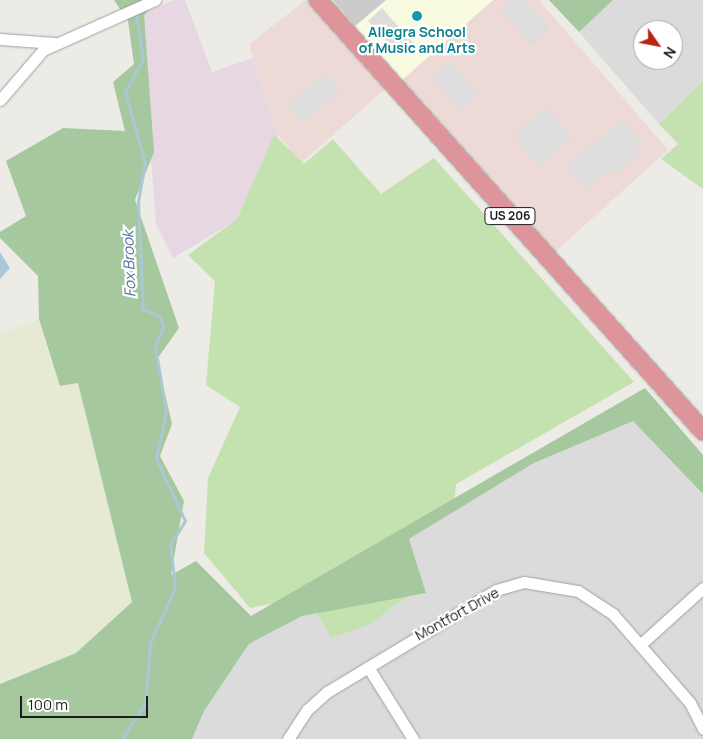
<!DOCTYPE html>
<html>
<head>
<meta charset="utf-8">
<style>
  body { margin:0 }
  #map { position:relative; width:703px; height:739px; overflow:hidden; background:#edebe5; font-family:Manrope,sans-serif }
  div>[style] { position:absolute }
  .residential>* { inset:0; background:#dbdbdb }
  .commercial>* { inset:0; background:#edd9d5 }
  .industrial>* { inset:0; background:#e6d7e2 }
  .education>* { inset:0; background:#f9fbe0 }
  .religious>* { inset:0; background:#cbcbcb }
  .farmland>* { inset:0; background:#e6ead2 }
  .grass>* { inset:0; background:#c4e2b0 }
  .forest>* { inset:0; background:#a6c89e }
  .parking>* { inset:0; background:#ddd }
  .water>* { inset:0; background:#aac8d6 }
  .stream>* { height:2.5px; margin:-1.25px; padding:0 1.25px; transform-origin:1.25px; border-radius:1.25px; background:#aac8d6 }
  .roads { filter:drop-shadow(0 0 1px #a1a1a1) drop-shadow(0 0 1px #a1a1a1) }
  .minor>* { height:11px; margin:-5.5px; padding:0 5.5px; transform-origin:5.5px; border-radius:5.5px; background:#fff }
  .highway>* { height:18px; margin:-9px; padding:0 9px; transform-origin:9px; border-radius:9px; background:#dd949b }
  .dots>* { width:14px; height:14px; translate:-50% -50%; box-sizing:border-box; border:2px solid #fff; border-radius:50% }
  span { translate:-50% -50%; white-space:nowrap; text-align:center; line-height:1.15; -webkit-text-stroke:4.5px #fff; paint-order:stroke }
  .shield-label span { padding:1px 4px; background:#fff; border:1px solid; border-radius:4px; -webkit-text-stroke-width:0 }
  .shield-label { font-size:12px; color:#1d1d1d; font-weight:700 }
  .culture-label { font-size:14px; color:#0d838f; font-weight:700 }
  .street-label { font-size:14px; color:#1d1d1d }
  .water-label { font-size:15px; color:#5574a2; font-style:italic }
  .north { position:absolute; left:633px; top:20px; width:50px; height:50px; box-sizing:border-box; background:#fff; border:1px solid #a5a5a5; border-radius:50%; rotate:123deg; font-size:14px; font-weight:700; line-height:20px; text-align:center; color:#1d1d1d }
  .north::after { content:''; display:block; margin:auto; width:18px; height:22px; background:#b52516; clip-path:polygon(50% 0,100% 100%,50% 72%,0 100%) }
  .scale { position:absolute; left:20px; top:696px; width:128px; height:22px; box-sizing:border-box; border:2px solid #1d1d1d; border-top:0; padding-left:6px; font-size:15px; line-height:18px; white-space:nowrap; color:#1d1d1d; -webkit-text-stroke:4px #fff; paint-order:stroke }
</style>
</head>
<body>
<div id="map">
  <div class="residential">
    <div style="clip-path:polygon(evenodd,613px 0,703px 0,703px 81px,659px 124px,579px 32px,613px 0,643px 30px,673px 30px,673px 60px,643px 60px,643px 30px)"></div>
    <div style="clip-path:polygon(633px 420px,703px 494px,703px 739px,192px 739px,204px 711px,249px 644px,302px 616px,426px 593px,409px 539px,534px 463px)"></div>
  </div>
  <div class="commercial">
    <div style="clip-path:polygon(306px 0,385px 89px,301px 163px,277px 134px,249px 44px)"></div>
    <div style="clip-path:polygon(493px 0,539px 0,668px 150px,555px 252px,402px 80px)"></div>
  </div>
  <div class="industrial">
    <div style="clip-path:polygon(174px 0,185px 0,212px 72px,253px 58px,293px 186px,173px 258px,156px 224px,140px 15px)"></div>
  </div>
  <div class="education">
    <div style="clip-path:polygon(386px 0,493px 0,402px 80px,355px 26px)"></div>
  </div>
  <div class="religious">
    <div style="clip-path:polygon(333px 0,386px 0,355px 26px)"></div>
  </div>
  <div class="farmland">
    <div style="clip-path:polygon(39px 319px,60px 386px,78px 383px,132px 602px,76px 653px,0 683px,0 334px)"></div>
  </div>
  <div class="grass">
    <div style="clip-path:polygon(703px 81px,703px 189px,661px 159px,678px 144px,659px 124px)"></div>
    <div style="clip-path:polygon(274px 135px,304px 164px,333px 139px,381px 194px,434px 158px,634px 382px,456px 484px,454px 506px,398px 541px,415px 591px,368px 625px,331px 638px,314px 608px,290px 600px,250px 608px,204px 553px,208px 478px,240px 407px,206px 385px,215px 281px,188px 255px,237px 219px)"></div>
  </div>
  <div class="forest">
    <div style="clip-path:polygon(114px 0,159px 0,144px 15px,154px 152px,135px 200px,179px 328px,157px 359px,172px 424px,160px 456px,184px 501px,171px 575px,196px 561px,251px 616px,645px 388px,703px 455px,703px 494px,633px 421px,534px 463px,409px 539px,426px 593px,302px 616px,249px 644px,204px 711px,192px 739px,0 739px,0 684px,76px 653px,132px 602px,78px 383px,60px 386px,39px 319px,38px 276px,0 238px,0 232px,26px 216px,6px 161px,63px 128px,125px 131px,113px 82px,134px 64px,128px 21px)"></div>
    <div style="clip-path:polygon(549px 0,613px 0,579px 32px)"></div>
  </div>
  <div class="parking">
    <div style="clip-path:polygon(511px 0,524px 0,551px 29px,532px 46px,500px 10px)"></div>
    <div style="clip-path:polygon(382px 8px,413px 43px,400px 56px,368px 21px)"></div>
    <div style="clip-path:polygon(449px 61px,479px 94px,461px 110px,431px 77px)"></div>
    <div style="clip-path:polygon(325px 73px,340px 91px,302px 123px,287px 105px)"></div>
    <div style="clip-path:polygon(546px 107px,573px 137px,540px 167px,513px 136px)"></div>
    <div style="clip-path:polygon(623px 120px,641px 141px,636px 145px,641px 151px,615px 174px,610px 169px,587px 189px,566px 166px)"></div>
  </div>
  <div class="water">
    <div style="clip-path:polygon(0 252px,10px 268px,0 279px)"></div>
  </div>
  <div class="stream">
    <div style="left:122px;top:739px;width:42px;rotate:-56.7deg"></div>
    <div style="left:145px;top:704px;width:60px;rotate:-85.2deg"></div>
    <div style="left:150px;top:644px;width:62px;rotate:-66.3deg"></div>
    <div style="left:175px;top:587px;width:42px;rotate:-96.8deg"></div>
    <div style="left:170px;top:545px;width:28px;rotate:-58deg"></div>
    <div style="left:185px;top:521px;width:68px;rotate:-115.1deg"></div>
    <div style="left:156px;top:459px;width:48px;rotate:-78deg"></div>
    <div style="left:166px;top:412px;width:67px;rotate:-99.5deg"></div>
    <div style="left:155px;top:346px;width:21px;rotate:-67deg"></div>
    <div style="left:163px;top:327px;width:10px;rotate:-107deg"></div>
    <div style="left:160px;top:317px;width:19px;rotate:-155deg"></div>
    <div style="left:143px;top:309px;width:107px;rotate:-92.7deg"></div>
    <div style="left:138px;top:202px;width:39px;rotate:-80deg"></div>
    <div style="left:145px;top:164px;width:75px;rotate:-105.5deg"></div>
    <div style="left:125px;top:92px;width:37px;rotate:-61deg"></div>
    <div style="left:143px;top:60px;width:48px;rotate:-98.5deg"></div>
  </div>
  <div class="roads">
    <div class="minor">
      <div style="left:0;top:39px;width:55px;rotate:4.2deg"></div>
      <div style="left:0;top:100px;width:66px;rotate:-49.3deg"></div>
      <div style="left:43px;top:50px;width:123px;rotate:-24.1deg"></div>
      <div style="left:641px;top:644px;width:84px;rotate:-42.1deg"></div>
      <div style="left:368px;top:667px;width:85px;rotate:58deg"></div>
      <div style="left:288px;top:739px;width:35px;rotate:-57deg"></div>
      <div style="left:307px;top:710px;width:27px;rotate:-42deg"></div>
      <div style="left:327px;top:692px;width:197px;rotate:-31.1deg"></div>
      <div style="left:496px;top:590px;width:29px;rotate:-16deg"></div>
      <div style="left:524px;top:582px;width:55px;rotate:9.5deg"></div>
      <div style="left:578px;top:591px;width:42px;rotate:33.3deg"></div>
      <div style="left:613px;top:614px;width:118px;rotate:49.1deg"></div>
      <div style="left:690px;top:703px;width:29px;rotate:63deg"></div>
    </div>
    <div class="highway">
      <div style="left:318px;top:0;width:578px;rotate:48.23deg"></div>
    </div>
  </div>
  <div class="dots">
    <div style="left:417px;top:16px;background:#0f9aa8"></div>
  </div>
  <div class="shield-label">
    <span style="left:510px;top:216px">US 206</span>
  </div>
  <div class="culture-label">
    <span style="left:417px;top:40px">Allegra School<br>of Music and Arts</span>
  </div>
  <div class="street-label">
    <span style="left:457px;top:614px;rotate:-29deg">Montfort Drive</span>
  </div>
  <div class="water-label">
    <span style="left:129px;top:264px;rotate:-92deg">Fox Brook</span>
  </div>
  <div class="north">N</div>
  <div class="scale">100 m</div>
</div>
</body>
</html>
